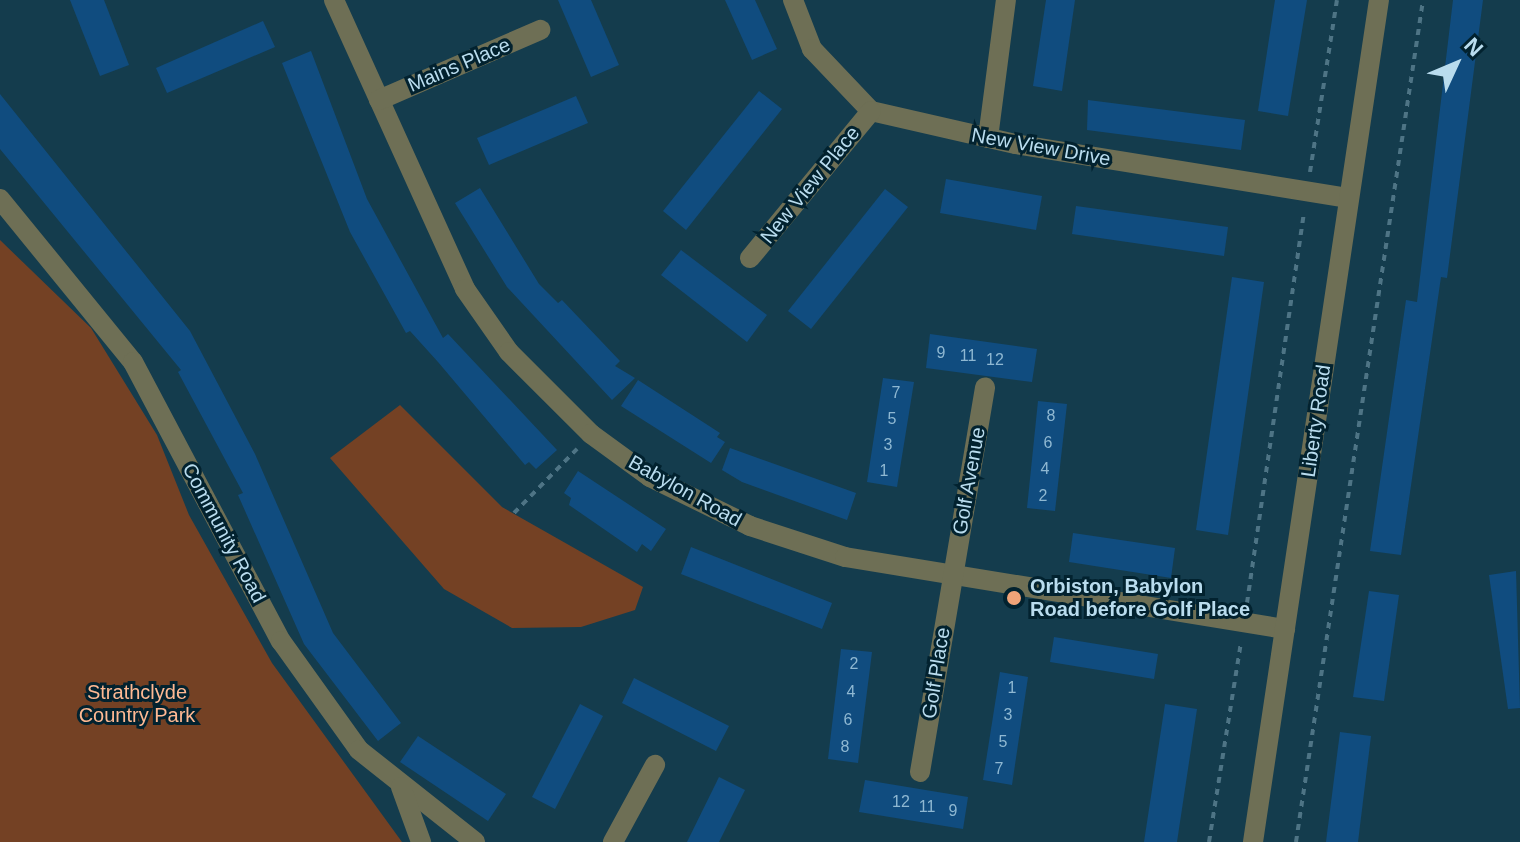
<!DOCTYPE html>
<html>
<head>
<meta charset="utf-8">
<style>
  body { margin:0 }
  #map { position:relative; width:1520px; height:842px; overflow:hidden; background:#143c4d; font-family:Arial,sans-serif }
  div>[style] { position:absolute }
  .green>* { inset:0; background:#744124 }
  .building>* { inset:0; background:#104c7f }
  .path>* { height:4px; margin-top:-2px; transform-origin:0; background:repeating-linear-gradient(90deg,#4e7485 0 6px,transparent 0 12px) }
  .minor>* { height:20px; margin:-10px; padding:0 10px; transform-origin:10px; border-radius:10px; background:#6e6f55 }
  .dots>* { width:22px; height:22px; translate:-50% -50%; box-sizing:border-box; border:4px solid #02222f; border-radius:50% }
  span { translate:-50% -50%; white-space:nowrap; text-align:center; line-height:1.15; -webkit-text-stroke:6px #02222f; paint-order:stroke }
  .number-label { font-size:16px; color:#8fb8d2 }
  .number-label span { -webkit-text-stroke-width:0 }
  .street-label { font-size:20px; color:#b9dcee }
  .poi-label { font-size:20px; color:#b9dcee; font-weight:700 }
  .left { translate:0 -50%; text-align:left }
  .park-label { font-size:20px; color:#feb993 }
  .north { position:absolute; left:1416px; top:24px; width:80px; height:80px; -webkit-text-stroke:6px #02222f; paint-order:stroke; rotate:46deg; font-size:22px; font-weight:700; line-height:32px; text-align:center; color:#b9dcee }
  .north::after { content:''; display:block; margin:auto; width:28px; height:36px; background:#b9dcee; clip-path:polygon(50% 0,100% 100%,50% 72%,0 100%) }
</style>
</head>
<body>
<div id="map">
  <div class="green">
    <div style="clip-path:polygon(0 240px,91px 328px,157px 435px,189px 515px,272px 663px,402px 842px,0 842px)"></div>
    <div style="clip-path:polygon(400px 405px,502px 507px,643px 587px,635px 610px,581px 627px,512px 628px,444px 589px,330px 458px)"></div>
  </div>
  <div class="building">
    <div style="clip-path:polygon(70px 0,104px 0,129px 65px,100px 76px)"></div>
    <div style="clip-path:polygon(558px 0,591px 0,619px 65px,591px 77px)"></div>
    <div style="clip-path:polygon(725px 0,755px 0,777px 49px,752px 60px)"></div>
    <div style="clip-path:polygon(1046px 0,1075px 0,1062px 91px,1033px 86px)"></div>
    <div style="clip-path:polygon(1275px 0,1307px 0,1288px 116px,1258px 111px)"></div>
    <div style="clip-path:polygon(1453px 0,1483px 0,1447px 278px,1441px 277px,1401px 555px,1370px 551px,1406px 300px,1417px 302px)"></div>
    <div style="clip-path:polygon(263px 21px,275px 47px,167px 93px,156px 68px)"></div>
    <div style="clip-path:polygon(311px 51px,367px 199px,443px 338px,448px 334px,557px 450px,536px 469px,529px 462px,525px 465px,438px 362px,410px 331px,406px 333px,350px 232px,282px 63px)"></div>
    <div style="clip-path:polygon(759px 91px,782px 109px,686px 230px,663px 211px)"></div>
    <div style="clip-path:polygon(0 94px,190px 331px,255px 454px,333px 633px,401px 723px,378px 741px,304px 644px,238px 495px,243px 493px,178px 372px,181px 370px,0 149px)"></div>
    <div style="clip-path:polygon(576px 96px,588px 123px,489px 165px,477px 138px)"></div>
    <div style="clip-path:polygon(1088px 100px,1245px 120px,1241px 150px,1087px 130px)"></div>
    <div style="clip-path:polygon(946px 179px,1042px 196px,1036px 230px,940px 213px)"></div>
    <div style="clip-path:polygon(480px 188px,539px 284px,558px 303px,562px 300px,620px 361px,615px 366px,635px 378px,612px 400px,507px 287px,455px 203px)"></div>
    <div style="clip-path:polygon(885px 189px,908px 207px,811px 329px,788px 311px)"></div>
    <div style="clip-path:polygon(1076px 206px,1228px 227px,1224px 256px,1072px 234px)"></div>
    <div style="clip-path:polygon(681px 250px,767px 315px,747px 342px,661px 275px)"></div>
    <div style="clip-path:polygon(1232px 277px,1264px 282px,1228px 535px,1196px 530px)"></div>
    <div style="clip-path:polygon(930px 334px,1037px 349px,1032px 382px,926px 368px)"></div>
    <div style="clip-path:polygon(883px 378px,914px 382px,897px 487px,867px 482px)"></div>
    <div style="clip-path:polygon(638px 380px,720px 433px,717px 437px,725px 442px,711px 463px,621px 406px)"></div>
    <div style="clip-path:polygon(1038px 401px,1067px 404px,1055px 511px,1027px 508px)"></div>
    <div style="clip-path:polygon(730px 448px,856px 493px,847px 520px,742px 482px,722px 470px)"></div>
    <div style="clip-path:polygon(578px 471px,666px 529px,651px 551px,642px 544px,637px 552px,569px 505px,571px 498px,564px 493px)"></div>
    <div style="clip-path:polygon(1073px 533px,1175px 548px,1171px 578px,1069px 562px)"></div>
    <div style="clip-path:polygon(691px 547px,832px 603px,822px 629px,681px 574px)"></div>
    <div style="clip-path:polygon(1516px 571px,1520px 708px,1508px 709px,1489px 575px)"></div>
    <div style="clip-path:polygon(1369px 591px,1399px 595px,1384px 701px,1353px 697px)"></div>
    <div style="clip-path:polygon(1054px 637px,1158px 654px,1154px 679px,1050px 662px)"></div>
    <div style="clip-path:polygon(841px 649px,872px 652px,858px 763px,828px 759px)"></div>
    <div style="clip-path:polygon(1000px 672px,1028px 677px,1012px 785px,983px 780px)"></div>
    <div style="clip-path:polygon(634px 678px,729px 726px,716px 751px,622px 703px)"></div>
    <div style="clip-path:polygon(580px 704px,603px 716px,555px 809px,532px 797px)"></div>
    <div style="clip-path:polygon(1165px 704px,1197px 709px,1177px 842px,1144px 842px)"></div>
    <div style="clip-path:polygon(1340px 732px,1371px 736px,1358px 842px,1326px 842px)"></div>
    <div style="clip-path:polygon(418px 736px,506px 794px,488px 821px,400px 762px)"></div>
    <div style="clip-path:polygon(719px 777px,745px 790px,719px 842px,687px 842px)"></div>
    <div style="clip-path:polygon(865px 780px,968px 797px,963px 829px,859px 812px)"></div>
  </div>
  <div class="path">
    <div style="left:1310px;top:172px;width:174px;rotate:-81.1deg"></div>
    <div style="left:514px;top:513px;width:90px;rotate:-45.5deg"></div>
    <div style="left:1247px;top:603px;width:395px;rotate:-81.7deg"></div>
    <div style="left:1209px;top:842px;width:202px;rotate:-80.9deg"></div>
    <div style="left:1296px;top:842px;width:852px;rotate:-81.42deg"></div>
  </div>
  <div class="minor">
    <div style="left:334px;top:0;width:317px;rotate:65.6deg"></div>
    <div style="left:465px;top:289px;width:77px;rotate:55.1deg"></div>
    <div style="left:509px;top:352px;width:116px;rotate:45deg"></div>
    <div style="left:591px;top:434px;width:73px;rotate:36.1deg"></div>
    <div style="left:650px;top:477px;width:111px;rotate:26.1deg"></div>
    <div style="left:750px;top:526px;width:100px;rotate:18.1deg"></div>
    <div style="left:845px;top:557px;width:446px;rotate:9.3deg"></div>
    <div style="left:793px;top:0;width:53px;rotate:68.8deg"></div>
    <div style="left:812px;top:49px;width:86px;rotate:46.4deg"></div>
    <div style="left:871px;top:111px;width:148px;rotate:12.9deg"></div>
    <div style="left:1015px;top:144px;width:338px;rotate:9.2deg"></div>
    <div style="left:379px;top:100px;width:176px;rotate:-23.5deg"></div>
    <div style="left:988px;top:138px;width:139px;rotate:-82.6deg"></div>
    <div style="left:0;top:199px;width:210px;rotate:50.8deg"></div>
    <div style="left:133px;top:362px;width:316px;rotate:62.1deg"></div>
    <div style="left:281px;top:641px;width:134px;rotate:54.4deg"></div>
    <div style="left:359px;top:750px;width:148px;rotate:38.4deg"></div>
    <div style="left:750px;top:258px;width:190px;rotate:-50.5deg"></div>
    <div style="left:920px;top:772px;width:390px;rotate:-80.4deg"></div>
    <div style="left:401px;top:787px;width:59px;rotate:70deg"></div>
    <div style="left:613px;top:842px;width:88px;rotate:-61.4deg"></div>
    <div style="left:1253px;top:842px;width:851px;rotate:-81.49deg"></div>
  </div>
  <div class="dots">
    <div style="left:1014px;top:598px;background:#f0a378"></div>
  </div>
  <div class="number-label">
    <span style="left:941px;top:353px">9</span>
    <span style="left:968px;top:356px">11</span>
    <span style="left:995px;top:360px">12</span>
    <span style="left:896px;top:393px">7</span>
    <span style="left:1051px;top:416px">8</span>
    <span style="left:892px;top:419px">5</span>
    <span style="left:1048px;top:443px">6</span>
    <span style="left:888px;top:445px">3</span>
    <span style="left:1045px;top:469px">4</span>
    <span style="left:884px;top:471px">1</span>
    <span style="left:1043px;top:496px">2</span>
    <span style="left:854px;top:664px">2</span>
    <span style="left:1012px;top:688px">1</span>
    <span style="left:851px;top:692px">4</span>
    <span style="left:1008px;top:715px">3</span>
    <span style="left:848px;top:720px">6</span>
    <span style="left:1003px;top:742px">5</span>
    <span style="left:845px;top:747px">8</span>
    <span style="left:999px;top:769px">7</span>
    <span style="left:901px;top:802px">12</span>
    <span style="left:927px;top:807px">11</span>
    <span style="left:953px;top:811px">9</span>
  </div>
  <div class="street-label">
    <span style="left:459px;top:65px;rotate:-23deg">Mains Place</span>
    <span style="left:1041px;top:147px;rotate:10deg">New View Drive</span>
    <span style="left:810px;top:185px;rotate:-51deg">New View Place</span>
    <span style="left:1316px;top:421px;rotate:-82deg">Liberty Road</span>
    <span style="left:969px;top:481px;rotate:-80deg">Golf Avenue</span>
    <span style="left:685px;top:491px;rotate:29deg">Babylon Road</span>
    <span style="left:224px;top:533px;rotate:62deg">Community Road</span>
    <span style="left:936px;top:673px;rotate:-81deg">Golf Place</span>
  </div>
  <div class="poi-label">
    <span class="left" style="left:1030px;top:598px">Orbiston, Babylon<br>Road before Golf Place</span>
  </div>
  <div class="park-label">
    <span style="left:137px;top:704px">Strathclyde<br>Country Park</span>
  </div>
  <div class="north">N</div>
</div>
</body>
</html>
